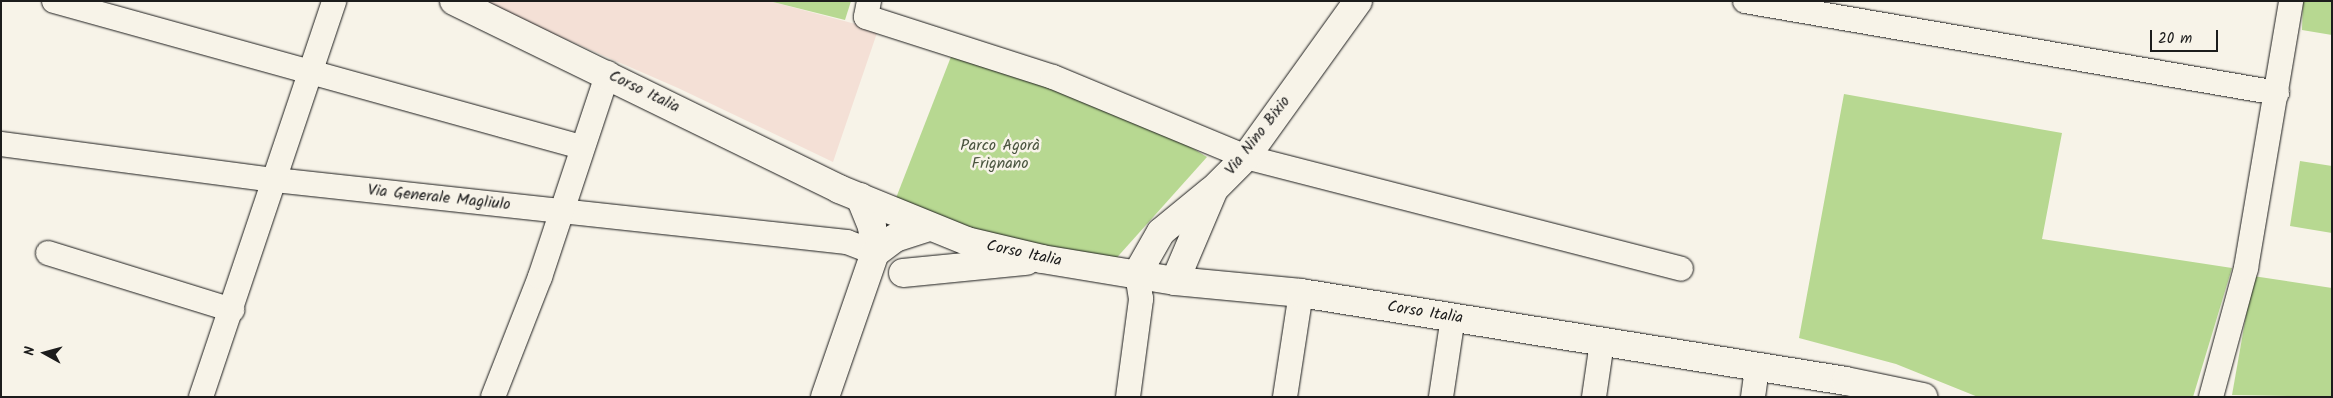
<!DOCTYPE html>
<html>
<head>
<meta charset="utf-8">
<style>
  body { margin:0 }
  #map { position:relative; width:2333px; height:398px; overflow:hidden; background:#f7f3e8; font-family:Kalam,sans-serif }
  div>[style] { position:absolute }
  .built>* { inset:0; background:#f4e0d6 }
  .green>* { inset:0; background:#b7d891 }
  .roads { filter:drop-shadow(0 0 1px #1c1c1c) drop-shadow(0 0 1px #1c1c1c) }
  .street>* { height:24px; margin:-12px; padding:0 12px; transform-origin:12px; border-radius:12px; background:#f7f3e8 }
  .secondary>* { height:28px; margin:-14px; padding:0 14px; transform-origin:14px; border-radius:14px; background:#f7f3e8 }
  span { translate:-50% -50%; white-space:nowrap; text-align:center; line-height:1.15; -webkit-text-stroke:5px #f7f3e8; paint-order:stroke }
  .street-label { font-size:16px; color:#1c1c1c }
  .park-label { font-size:16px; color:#4a543f }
  .frame { position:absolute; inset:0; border:2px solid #1c1c1c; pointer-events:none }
  .north { position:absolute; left:20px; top:328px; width:50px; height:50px; -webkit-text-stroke:4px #f7f3e8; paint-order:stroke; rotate:277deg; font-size:14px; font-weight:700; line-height:20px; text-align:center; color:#1c1c1c }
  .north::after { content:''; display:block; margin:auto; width:18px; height:22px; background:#1c1c1c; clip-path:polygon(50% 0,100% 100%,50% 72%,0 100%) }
  .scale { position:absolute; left:2150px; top:30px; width:68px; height:22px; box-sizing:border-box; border:2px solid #1c1c1c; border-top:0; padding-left:6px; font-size:15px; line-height:18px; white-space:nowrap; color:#1c1c1c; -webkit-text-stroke:4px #f7f3e8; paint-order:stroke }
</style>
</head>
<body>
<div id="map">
  <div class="built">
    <div style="clip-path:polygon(478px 1px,769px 1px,878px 30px,833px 162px,678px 88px)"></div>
  </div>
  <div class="green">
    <div style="clip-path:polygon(769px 1px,851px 1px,845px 20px)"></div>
    <div style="clip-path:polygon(2303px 1px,2332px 1px,2332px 35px,2302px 30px)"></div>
    <div style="clip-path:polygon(954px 49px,1179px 140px,1207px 157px,1112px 263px,969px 232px,896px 198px)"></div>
    <div style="clip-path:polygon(1844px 94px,2062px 133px,2042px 239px,2232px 268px,2193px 397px,1978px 397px,1896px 364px,1799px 338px)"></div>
    <div style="clip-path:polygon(2300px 161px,2332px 166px,2332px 233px,2290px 226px)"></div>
    <div style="clip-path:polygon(2253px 276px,2332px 288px,2332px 397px,2232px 395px)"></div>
  </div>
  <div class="roads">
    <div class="street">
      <div style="left:54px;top:1px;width:547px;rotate:15.48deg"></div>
      <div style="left:869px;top:1px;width:16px;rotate:101deg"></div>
      <div style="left:866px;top:17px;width:196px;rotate:17.8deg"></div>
      <div style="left:1053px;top:77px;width:209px;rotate:22.5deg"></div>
      <div style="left:1246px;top:157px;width:449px;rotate:14.4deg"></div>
      <div style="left:1745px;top:1px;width:540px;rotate:9.81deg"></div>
      <div style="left:1px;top:144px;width:276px;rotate:7.5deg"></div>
      <div style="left:275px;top:180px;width:575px;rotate:6.19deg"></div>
      <div style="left:847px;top:242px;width:30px;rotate:21deg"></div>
      <div style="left:48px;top:253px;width:193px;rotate:17.2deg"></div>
      <div style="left:201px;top:397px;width:418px;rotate:-71.4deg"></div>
      <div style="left:493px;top:397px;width:129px;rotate:-68.6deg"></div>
      <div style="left:540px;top:277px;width:215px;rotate:-71.6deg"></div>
      <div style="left:1128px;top:397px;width:99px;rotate:-82.4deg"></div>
      <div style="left:1141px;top:299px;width:25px;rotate:-99deg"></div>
      <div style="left:1285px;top:397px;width:105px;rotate:-81.3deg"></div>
      <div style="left:1441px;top:397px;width:81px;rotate:-81.5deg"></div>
      <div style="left:1594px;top:397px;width:56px;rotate:-81.7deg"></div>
      <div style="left:1753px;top:397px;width:30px;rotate:-82deg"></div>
      <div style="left:2211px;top:397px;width:134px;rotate:-74.8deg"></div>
      <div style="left:2246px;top:268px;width:271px;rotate:-80.4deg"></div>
    </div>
    <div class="secondary">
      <div style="left:454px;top:1px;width:428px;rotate:26deg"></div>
      <div style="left:839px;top:189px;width:138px;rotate:22.1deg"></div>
      <div style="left:967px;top:241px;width:77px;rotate:13.5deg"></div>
      <div style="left:1042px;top:259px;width:135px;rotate:9.4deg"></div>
      <div style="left:1175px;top:281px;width:127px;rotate:5.4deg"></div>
      <div style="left:1301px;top:293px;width:552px;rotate:9.17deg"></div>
      <div style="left:1846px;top:381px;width:79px;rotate:11.7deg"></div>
      <div style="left:860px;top:197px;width:31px;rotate:68deg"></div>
      <div style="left:872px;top:226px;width:27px;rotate:84deg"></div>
      <div style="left:903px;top:273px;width:124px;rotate:-5.6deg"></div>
      <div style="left:1137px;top:274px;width:48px;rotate:-60.3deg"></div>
      <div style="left:1161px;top:232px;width:65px;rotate:-39.4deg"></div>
      <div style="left:1175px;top:281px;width:100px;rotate:-67deg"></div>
      <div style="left:1214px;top:189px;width:45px;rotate:-45deg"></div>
      <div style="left:1246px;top:157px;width:192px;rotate:-54.3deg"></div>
      <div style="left:825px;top:397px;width:152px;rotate:-70.9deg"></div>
      <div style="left:875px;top:253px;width:25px;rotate:-37deg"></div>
      <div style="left:895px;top:238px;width:35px;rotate:-18deg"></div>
    </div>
  </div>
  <div class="street-label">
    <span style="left:644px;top:92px;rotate:26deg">Corso Italia</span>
    <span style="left:1258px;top:136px;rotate:-52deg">Via Nino Bixio</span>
    <span style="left:439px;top:198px;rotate:6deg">Via Generale Magliulo</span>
    <span style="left:1024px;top:254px;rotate:12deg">Corso Italia</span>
    <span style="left:1425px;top:313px;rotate:9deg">Corso Italia</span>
  </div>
  <div class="park-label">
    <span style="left:1000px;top:155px">Parco Agorà<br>Frignano</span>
  </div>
  <div class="frame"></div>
  <div class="north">N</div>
  <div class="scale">20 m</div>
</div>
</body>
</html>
